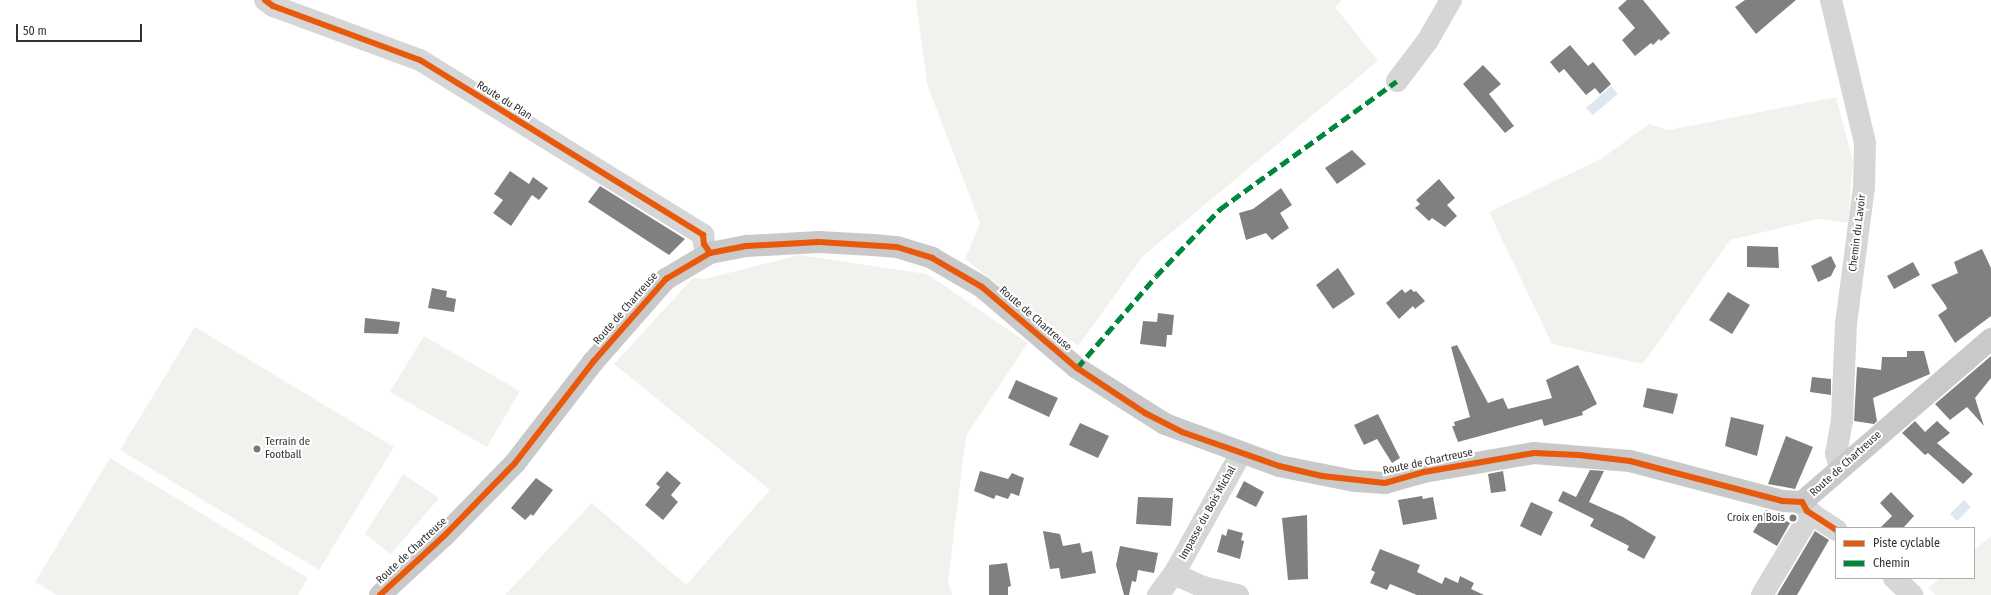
<!DOCTYPE html>
<html>
<head>
<meta charset="utf-8">
<style>
  body { margin:0 }
  #map { position:relative; width:1991px; height:595px; overflow:hidden; background:#fff; font-family:"Fira Sans Condensed",sans-serif }
  div>[style] { position:absolute }
  .green>* { inset:0; background:#f0f3ed }
  .water>* { inset:0; background:#dfe8f0 }
  .building>* { inset:0; background:#808080 }
  .minor>* { height:22px; margin:-11px; padding:0 11px; transform-origin:11px; border-radius:11px; background:#d6d6d6 }
  .major>* { height:22px; margin:-11px; padding:0 11px; transform-origin:11px; border-radius:11px; background:#c9c9c9 }
  .quiet>* { height:5px; margin-top:-2.5px; transform-origin:0; background:repeating-linear-gradient(90deg,#00873e 0 10px,transparent 0 15px) }
  .cycleway>* { height:6px; margin:-3px; padding:0 3px; transform-origin:3px; border-radius:3px; background:#e8590c }
  .dots>* { width:11px; height:11px; translate:-50% -50%; box-sizing:border-box; border:2px solid #fff; border-radius:50% }
  span { translate:-50% -50%; white-space:nowrap; text-align:center; line-height:1.15; -webkit-text-stroke:4px #fff; paint-order:stroke }
  .street-label { font-size:11px; color:#323232 }
  .poi-label { font-size:11px; color:#323232 }
  .left { translate:0 -50%; text-align:left }
  .right { translate:-100% -50%; text-align:right }
  .legend { position:absolute; left:1835px; top:527px; width:140px; height:52px; box-sizing:border-box; background:#fff; border:1px solid #adadad; margin:0; padding:5px 7px; list-style:none; font-size:12px; color:#323232 }
  .legend li { display:flex; align-items:center; gap:8px; height:20px }
  .legend b { width:20px; border:1px solid #adadad }
  .scale { position:absolute; left:16px; top:24px; width:126px; height:18px; box-sizing:border-box; border:2px solid #323232; border-top:0; padding-left:5px; font-size:12px; line-height:14px; white-space:nowrap; color:#323232; -webkit-text-stroke:3px #fff; paint-order:stroke }
</style>
</head>
<body>
<div id="map">
  <div class="green">
    <div style="clip-path:polygon(916px 0,1342px 0,1335px 7px,1378px 61px,1143px 256px,1078px 346px,965px 259px,980px 223px,927px 84px)"></div>
    <div style="clip-path:polygon(1836px 97px,1853px 162px,1848px 223px,1818px 219px,1730px 240px,1643px 364px,1552px 344px,1489px 212px,1601px 159px,1649px 124px,1669px 130px)"></div>
    <div style="clip-path:polygon(799px 255px,927px 274px,1028px 343px,966px 436px,948px 582px,952px 595px,505px 595px,592px 503px,686px 585px,770px 490px,614px 364px,693px 278px,705px 279px)"></div>
    <div style="clip-path:polygon(195px 327px,394px 447px,319px 570px,120px 450px)"></div>
    <div style="clip-path:polygon(424px 336px,520px 391px,487px 447px,390px 392px)"></div>
    <div style="clip-path:polygon(110px 458px,308px 578px,298px 595px,57px 595px,35px 582px)"></div>
    <div style="clip-path:polygon(403px 474px,439px 498px,391px 554px,365px 534px)"></div>
    <div style="clip-path:polygon(1991px 536px,1991px 595px,1936px 595px,1928px 588px,1940px 578px,1974px 578px,1974px 550px)"></div>
  </div>
  <div class="water">
    <div style="clip-path:polygon(1611px 86px,1618px 94px,1593px 115px,1586px 108px)"></div>
    <div style="clip-path:polygon(1964px 500px,1971px 507px,1957px 521px,1950px 514px)"></div>
  </div>
  <div class="building">
    <div style="clip-path:polygon(1627px 0,1643px 0,1670px 33px,1661px 41px,1659px 39px,1653px 45px,1651px 43px,1635px 56px,1622px 40px,1635px 28px,1618px 8px)"></div>
    <div style="clip-path:polygon(1745px 0,1796px 0,1756px 34px,1735px 7px)"></div>
    <div style="clip-path:polygon(1570px 45px,1588px 66px,1593px 62px,1611px 84px,1600px 94px,1595px 88px,1586px 95px,1564px 69px,1559px 73px,1550px 62px)"></div>
    <div style="clip-path:polygon(1483px 65px,1501px 84px,1489px 94px,1514px 126px,1505px 133px,1463px 84px)"></div>
    <div style="clip-path:polygon(1352px 150px,1366px 164px,1337px 184px,1325px 168px)"></div>
    <div style="clip-path:polygon(510px 171px,529px 184px,533px 177px,548px 188px,539px 200px,532px 195px,511px 226px,493px 213px,503px 200px,494px 194px)"></div>
    <div style="clip-path:polygon(1439px 179px,1455px 198px,1447px 205px,1457px 216px,1445px 227px,1432px 218px,1429px 221px,1415px 208px,1420px 204px,1416px 200px)"></div>
    <div style="clip-path:polygon(600px 186px,685px 239px,669px 255px,588px 202px)"></div>
    <div style="clip-path:polygon(1281px 188px,1292px 205px,1280px 213px,1289px 228px,1272px 240px,1266px 233px,1246px 240px,1239px 213px,1253px 209px)"></div>
    <div style="clip-path:polygon(1747px 246px,1778px 247px,1779px 268px,1747px 267px)"></div>
    <div style="clip-path:polygon(1982px 249px,1991px 268px,1991px 316px,1955px 343px,1938px 315px,1947px 309px,1946px 306px,1931px 285px,1958px 273px,1954px 262px)"></div>
    <div style="clip-path:polygon(1831px 256px,1836px 266px,1831px 276px,1818px 282px,1811px 266px)"></div>
    <div style="clip-path:polygon(1913px 262px,1920px 275px,1894px 289px,1887px 276px)"></div>
    <div style="clip-path:polygon(1338px 268px,1355px 294px,1333px 309px,1316px 285px)"></div>
    <div style="clip-path:polygon(432px 288px,447px 291px,446px 297px,456px 299px,454px 312px,428px 308px)"></div>
    <div style="clip-path:polygon(1402px 289px,1405px 293px,1411px 289px,1414px 292px,1416px 291px,1425px 301px,1415px 309px,1413px 306px,1399px 319px,1386px 303px)"></div>
    <div style="clip-path:polygon(1728px 292px,1750px 305px,1732px 334px,1709px 320px)"></div>
    <div style="clip-path:polygon(1158px 313px,1174px 315px,1172px 335px,1167px 335px,1166px 347px,1140px 344px,1143px 321px,1157px 322px)"></div>
    <div style="clip-path:polygon(365px 318px,400px 322px,398px 334px,364px 333px)"></div>
    <div style="clip-path:polygon(1457px 345px,1488px 403px,1503px 398px,1508px 409px,1552px 398px,1546px 380px,1578px 365px,1597px 404px,1582px 412px,1583px 415px,1544px 426px,1542px 419px,1458px 442px,1452px 426px,1455px 426px,1454px 422px,1470px 417px,1451px 347px)"></div>
    <div style="clip-path:polygon(1907px 351px,1924px 351px,1930px 374px,1873px 398px,1877px 421px,1874px 424px,1854px 421px,1857px 367px,1881px 370px,1882px 357px,1907px 357px)"></div>
    <div style="clip-path:polygon(1991px 356px,1991px 378px,1975px 398px,1984px 426px,1967px 407px,1950px 420px,1935px 404px)"></div>
    <div style="clip-path:polygon(1812px 377px,1831px 379px,1831px 395px,1810px 392px)"></div>
    <div style="clip-path:polygon(1016px 380px,1058px 398px,1049px 417px,1008px 398px)"></div>
    <div style="clip-path:polygon(1647px 388px,1678px 394px,1673px 414px,1643px 407px)"></div>
    <div style="clip-path:polygon(1378px 414px,1400px 458px,1392px 463px,1377px 439px,1364px 445px,1354px 425px)"></div>
    <div style="clip-path:polygon(1731px 417px,1764px 425px,1757px 456px,1725px 446px)"></div>
    <div style="clip-path:polygon(1915px 421px,1925px 432px,1937px 421px,1950px 433px,1937px 443px,1973px 474px,1963px 484px,1928px 453px,1925px 455px,1902px 433px)"></div>
    <div style="clip-path:polygon(1080px 423px,1109px 436px,1098px 458px,1069px 445px)"></div>
    <div style="clip-path:polygon(1786px 436px,1813px 447px,1795px 489px,1768px 484px)"></div>
    <div style="clip-path:polygon(1590px 470px,1604px 471px,1589px 502px,1623px 517px,1656px 537px,1644px 559px,1627px 550px,1629px 546px,1590px 526px,1594px 519px,1558px 501px,1563px 491px,1576px 497px)"></div>
    <div style="clip-path:polygon(667px 471px,681px 483px,671px 495px,678px 502px,663px 520px,645px 505px,660px 487px,656px 484px)"></div>
    <div style="clip-path:polygon(980px 471px,1008px 479px,1012px 473px,1024px 478px,1019px 496px,1011px 493px,1008px 499px,996px 495px,994px 499px,974px 491px)"></div>
    <div style="clip-path:polygon(1503px 471px,1506px 491px,1491px 493px,1488px 474px)"></div>
    <div style="clip-path:polygon(536px 478px,553px 490px,533px 516px,531px 514px,525px 520px,511px 508px)"></div>
    <div style="clip-path:polygon(1244px 481px,1264px 492px,1256px 507px,1236px 497px)"></div>
    <div style="clip-path:polygon(1891px 492px,1914px 516px,1903px 528px,1880px 528px,1892px 516px,1880px 503px)"></div>
    <div style="clip-path:polygon(1422px 496px,1423px 499px,1433px 497px,1437px 519px,1403px 525px,1398px 500px)"></div>
    <div style="clip-path:polygon(1138px 497px,1173px 498px,1171px 526px,1136px 524px)"></div>
    <div style="clip-path:polygon(1531px 502px,1553px 512px,1541px 536px,1520px 526px)"></div>
    <div style="clip-path:polygon(1766px 510px,1790px 523px,1777px 546px,1753px 532px)"></div>
    <div style="clip-path:polygon(1307px 515px,1308px 579px,1288px 580px,1282px 518px)"></div>
    <div style="clip-path:polygon(1228px 529px,1243px 533px,1241px 540px,1244px 541px,1240px 559px,1217px 552px,1222px 534px,1226px 536px)"></div>
    <div style="clip-path:polygon(1043px 531px,1060px 534px,1063px 546px,1080px 543px,1082px 553px,1092px 551px,1096px 573px,1061px 579px,1059px 568px,1050px 569px)"></div>
    <div style="clip-path:polygon(1815px 531px,1829px 540px,1797px 595px,1777px 595px)"></div>
    <div style="clip-path:polygon(1120px 546px,1158px 553px,1154px 573px,1138px 570px,1136px 582px,1132px 581px,1129px 595px,1124px 595px,1116px 565px)"></div>
    <div style="clip-path:polygon(1380px 549px,1420px 565px,1417px 572px,1442px 584px,1445px 577px,1458px 583px,1460px 576px,1474px 583px,1471px 589px,1484px 595px,1417px 595px,1390px 584px,1387px 590px,1370px 583px,1375px 572px,1371px 570px)"></div>
    <div style="clip-path:polygon(1007px 563px,1011px 586px,1008px 587px,1008px 595px,989px 595px,989px 565px)"></div>
  </div>
  <div class="minor">
    <div style="left:265px;top:0;width:10px;rotate:37deg"></div>
    <div style="left:273px;top:6px;width:157px;rotate:20.2deg"></div>
    <div style="left:420px;top:60px;width:333px;rotate:31.7deg"></div>
    <div style="left:703px;top:235px;width:9px;rotate:84deg"></div>
    <div style="left:704px;top:244px;width:11px;rotate:56deg"></div>
    <div style="left:1831px;top:0;width:147px;rotate:76.6deg"></div>
    <div style="left:1865px;top:143px;width:44px;rotate:91.3deg"></div>
    <div style="left:1864px;top:187px;width:137px;rotate:97.5deg"></div>
    <div style="left:1846px;top:323px;width:97px;rotate:92.4deg"></div>
    <div style="left:1842px;top:420px;width:34px;rotate:100deg"></div>
    <div style="left:1836px;top:453px;width:16px;rotate:75deg"></div>
    <div style="left:1397px;top:81px;width:51px;rotate:-52.9deg"></div>
    <div style="left:1428px;top:40px;width:46px;rotate:-60.1deg"></div>
    <div style="left:1802px;top:502px;width:10px;rotate:61deg"></div>
    <div style="left:1807px;top:511px;width:35px;rotate:33deg"></div>
    <div style="left:1174px;top:574px;width:32px;rotate:24deg"></div>
    <div style="left:1203px;top:587px;width:36px;rotate:13deg"></div>
    <div style="left:1894px;top:578px;width:25px;rotate:43deg"></div>
    <div style="left:1158px;top:595px;width:26px;rotate:-53deg"></div>
    <div style="left:1174px;top:574px;width:138px;rotate:-61deg"></div>
    <div style="left:1762px;top:595px;width:96px;rotate:-59.1deg"></div>
  </div>
  <div class="major">
    <div style="left:380px;top:595px;width:87px;rotate:-42.7deg"></div>
    <div style="left:444px;top:536px;width:102px;rotate:-45.8deg"></div>
    <div style="left:515px;top:463px;width:128px;rotate:-52.3deg"></div>
    <div style="left:593px;top:362px;width:111px;rotate:-48.7deg"></div>
    <div style="left:666px;top:279px;width:51px;rotate:-30.6deg"></div>
    <div style="left:710px;top:253px;width:38px;rotate:-11deg"></div>
    <div style="left:747px;top:246px;width:72px;rotate:-3.2deg"></div>
    <div style="left:819px;top:242px;width:54px;rotate:3.2deg"></div>
    <div style="left:873px;top:245px;width:24px;rotate:5deg"></div>
    <div style="left:897px;top:247px;width:37px;rotate:17deg"></div>
    <div style="left:932px;top:258px;width:58px;rotate:30.1deg"></div>
    <div style="left:982px;top:287px;width:125px;rotate:40.5deg"></div>
    <div style="left:1077px;top:368px;width:104px;rotate:32.5deg"></div>
    <div style="left:1165px;top:424px;width:121px;rotate:20.2deg"></div>
    <div style="left:1279px;top:466px;width:77px;rotate:11.2deg"></div>
    <div style="left:1355px;top:481px;width:30px;rotate:4deg"></div>
    <div style="left:1385px;top:483px;width:41px;rotate:-15.8deg"></div>
    <div style="left:1424px;top:472px;width:112px;rotate:-9.8deg"></div>
    <div style="left:1534px;top:453px;width:96px;rotate:4.8deg"></div>
    <div style="left:1630px;top:461px;width:157px;rotate:14.7deg"></div>
    <div style="left:1782px;top:501px;width:20px;rotate:3deg"></div>
    <div style="left:1802px;top:502px;width:250px;rotate:-40.8deg"></div>
  </div>
  <div class="quiet">
    <div style="left:1077px;top:368px;width:121px;rotate:-49.3deg"></div>
    <div style="left:1156px;top:276px;width:93px;rotate:-46.3deg"></div>
    <div style="left:1220px;top:209px;width:218px;rotate:-35.9deg"></div>
  </div>
  <div class="cycleway">
    <div style="left:265px;top:0;width:10px;rotate:37deg"></div>
    <div style="left:273px;top:6px;width:157px;rotate:20.2deg"></div>
    <div style="left:420px;top:60px;width:333px;rotate:31.7deg"></div>
    <div style="left:703px;top:235px;width:9px;rotate:84deg"></div>
    <div style="left:704px;top:244px;width:11px;rotate:56deg"></div>
    <div style="left:380px;top:595px;width:87px;rotate:-42.7deg"></div>
    <div style="left:444px;top:536px;width:102px;rotate:-45.8deg"></div>
    <div style="left:515px;top:463px;width:128px;rotate:-52.3deg"></div>
    <div style="left:593px;top:362px;width:111px;rotate:-48.7deg"></div>
    <div style="left:666px;top:279px;width:51px;rotate:-30.6deg"></div>
    <div style="left:710px;top:253px;width:38px;rotate:-11deg"></div>
    <div style="left:747px;top:246px;width:72px;rotate:-3.2deg"></div>
    <div style="left:819px;top:242px;width:78px;rotate:3.7deg"></div>
    <div style="left:897px;top:247px;width:37px;rotate:17deg"></div>
    <div style="left:932px;top:258px;width:58px;rotate:30.1deg"></div>
    <div style="left:982px;top:287px;width:125px;rotate:40.5deg"></div>
    <div style="left:1077px;top:368px;width:82px;rotate:33.5deg"></div>
    <div style="left:1145px;top:413px;width:42px;rotate:27.2deg"></div>
    <div style="left:1182px;top:432px;width:103px;rotate:19.3deg"></div>
    <div style="left:1279px;top:466px;width:44px;rotate:13.1deg"></div>
    <div style="left:1322px;top:476px;width:63px;rotate:6.3deg"></div>
    <div style="left:1385px;top:483px;width:41px;rotate:-15.8deg"></div>
    <div style="left:1424px;top:472px;width:112px;rotate:-9.8deg"></div>
    <div style="left:1534px;top:453px;width:45px;rotate:2.5deg"></div>
    <div style="left:1579px;top:455px;width:51px;rotate:6.7deg"></div>
    <div style="left:1630px;top:461px;width:157px;rotate:14.7deg"></div>
    <div style="left:1782px;top:501px;width:20px;rotate:3deg"></div>
    <div style="left:1802px;top:502px;width:10px;rotate:61deg"></div>
    <div style="left:1807px;top:511px;width:35px;rotate:33deg"></div>
  </div>
  <div class="dots">
    <div style="left:257px;top:449px;background:#7a7a7a"></div>
    <div style="left:1793px;top:518px;background:#7a7a7a"></div>
  </div>
  <div class="street-label">
    <span style="left:504px;top:101px;rotate:32deg">Route du Plan</span>
    <span style="left:1858px;top:233px;rotate:-83deg">Chemin du Lavoir</span>
    <span style="left:626px;top:309px;rotate:-49deg">Route de Chartreuse</span>
    <span style="left:1035px;top:319px;rotate:41deg">Route de Chartreuse</span>
    <span style="left:1428px;top:462px;rotate:-12deg">Route de Chartreuse</span>
    <span style="left:1846px;top:464px;rotate:-42deg">Route de Chartreuse</span>
    <span style="left:1208px;top:513px;rotate:-61deg">Impasse du Bois Michal</span>
    <span style="left:412px;top:551px;rotate:-43deg">Route de Chartreuse</span>
  </div>
  <div class="poi-label">
    <span class="left" style="left:265px;top:449px">Terrain de<br>Football</span>
    <span class="right" style="left:1785px;top:518px">Croix en Bois</span>
  </div>
  <ul class="legend">
  <li><b style="height:5px;background:#e8590c"></b>Piste cyclable</li>
  <li><b style="height:5px;background:#00873e"></b>Chemin</li>
  </ul>
  <div class="scale">50 m</div>
</div>
</body>
</html>
